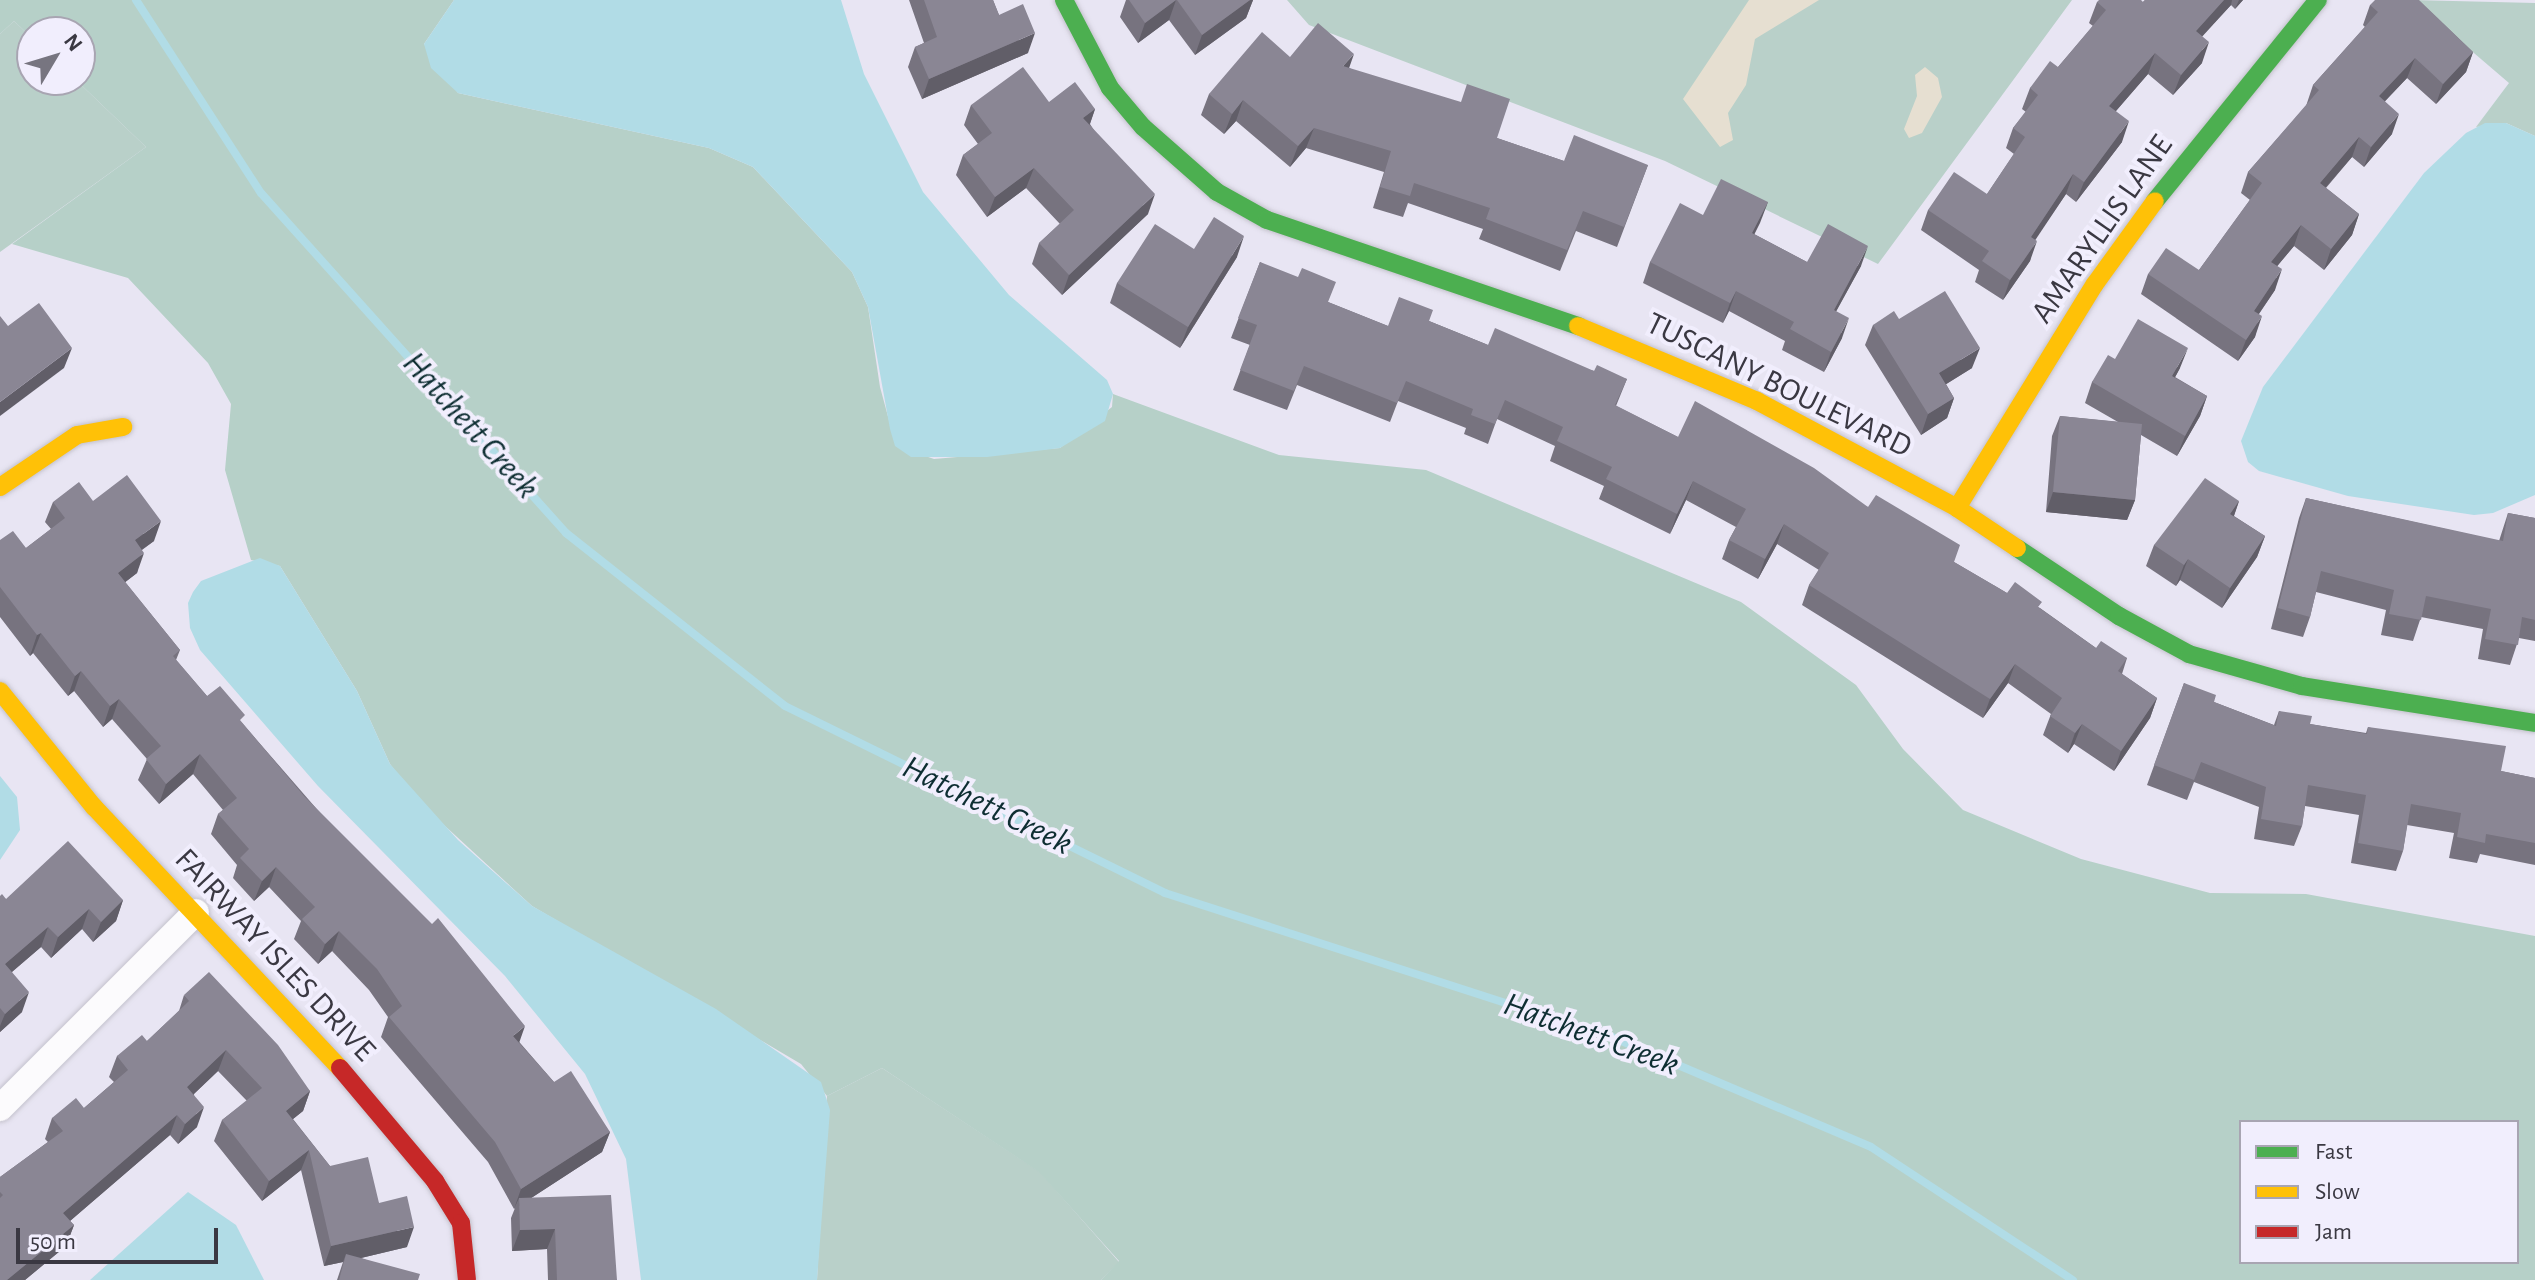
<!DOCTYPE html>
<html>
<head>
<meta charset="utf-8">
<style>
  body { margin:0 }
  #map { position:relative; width:2535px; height:1280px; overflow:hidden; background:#e8e5f3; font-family:"Alegreya Sans",sans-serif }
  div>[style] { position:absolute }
  .green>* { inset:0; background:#b9d0c9 }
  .forest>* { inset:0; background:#b6d0c8 }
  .sand>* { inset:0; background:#e6dfd1 }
  .water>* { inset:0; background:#b1dce6 }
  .stream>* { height:8px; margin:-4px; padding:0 4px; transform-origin:4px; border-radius:4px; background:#b1dce6 }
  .roads { filter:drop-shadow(0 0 2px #c4c2cc) drop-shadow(0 0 2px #c4c2cc) }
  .street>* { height:26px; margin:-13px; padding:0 13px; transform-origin:13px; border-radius:13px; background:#fcfbfd }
  .fast>* { height:18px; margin:-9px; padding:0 9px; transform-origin:9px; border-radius:9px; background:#4caf50 }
  .slow>* { height:18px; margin:-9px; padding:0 9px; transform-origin:9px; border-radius:9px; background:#ffc107 }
  .jam>* { height:18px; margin:-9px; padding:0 9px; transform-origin:9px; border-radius:9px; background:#c62828 }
  .wall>* { inset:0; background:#77737f }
  .shaded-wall>* { inset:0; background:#615e68 }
  .building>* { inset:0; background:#8a8694 }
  span { translate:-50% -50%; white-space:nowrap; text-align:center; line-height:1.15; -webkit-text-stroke:8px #f1eefd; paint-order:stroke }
  .street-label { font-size:32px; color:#3a3842 }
  .water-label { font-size:34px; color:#0e2e32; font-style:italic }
  .legend { position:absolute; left:2239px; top:1120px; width:280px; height:144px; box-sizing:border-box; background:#f1eefd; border:2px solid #a8a5b2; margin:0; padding:10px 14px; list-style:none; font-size:24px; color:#3a3842 }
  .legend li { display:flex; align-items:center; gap:16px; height:40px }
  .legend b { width:40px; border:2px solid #a8a5b2 }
  .north { position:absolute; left:16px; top:16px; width:80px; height:80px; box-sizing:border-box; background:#f1eefd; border:2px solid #a8a5b2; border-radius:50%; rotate:52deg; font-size:22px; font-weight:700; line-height:32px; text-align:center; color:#3a3842 }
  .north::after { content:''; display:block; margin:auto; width:28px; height:36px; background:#777580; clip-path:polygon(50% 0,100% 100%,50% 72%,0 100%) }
  .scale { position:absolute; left:16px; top:1228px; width:202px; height:36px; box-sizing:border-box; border:4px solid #3a3842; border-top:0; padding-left:10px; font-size:24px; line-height:28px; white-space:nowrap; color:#3a3842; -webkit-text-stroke:6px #f1eefd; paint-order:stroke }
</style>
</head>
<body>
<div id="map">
  <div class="green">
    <div style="clip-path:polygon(1287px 0,2072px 0,1878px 264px,1665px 161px,1309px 25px)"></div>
    <div style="clip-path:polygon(2412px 0,2535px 3px,2535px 136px,2506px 123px,2476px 127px,2509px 83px)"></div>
    <div style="clip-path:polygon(14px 21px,32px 38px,32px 80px,76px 80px,146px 147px,0 252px,0 34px)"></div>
    <div style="clip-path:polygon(882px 1068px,1040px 1172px,1119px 1262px,1101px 1280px,817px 1280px,827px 1096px)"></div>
  </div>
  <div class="forest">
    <div style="clip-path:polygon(evenodd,0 0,454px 0,424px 44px,458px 93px,709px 148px,753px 167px,852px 272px,868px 307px,880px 387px,896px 446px,934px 459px,1060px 448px,1112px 407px,1113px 394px,1279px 455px,1426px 470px,1741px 602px,1856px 685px,1903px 749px,1963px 810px,2081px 859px,2210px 893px,2306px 894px,2535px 936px,2535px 1280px,1101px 1280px,1119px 1261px,1039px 1172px,882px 1068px,827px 1096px,801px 1064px,532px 906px,419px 802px,390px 764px,357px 691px,280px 566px,251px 560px,225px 470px,231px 404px,208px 363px,128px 278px,12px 244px,146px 147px,76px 80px,80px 32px,32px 32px,32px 38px,14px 21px,0 34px,0 0,2241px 1122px,2517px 1122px,2517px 1262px,2241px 1262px,2241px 1122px)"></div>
  </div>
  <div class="sand">
    <div style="clip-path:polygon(1749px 0,1819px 0,1755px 39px,1746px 85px,1728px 113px,1733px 140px,1720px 147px,1683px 99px)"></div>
    <div style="clip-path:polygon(1925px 67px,1938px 78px,1942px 97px,1922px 133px,1909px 138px,1904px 129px,1917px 96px,1915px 75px)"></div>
  </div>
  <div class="water">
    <div style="clip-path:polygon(454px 0,841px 0,864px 74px,923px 192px,1009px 295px,1107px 380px,1113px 394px,1105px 421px,1060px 448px,987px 457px,911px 457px,895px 446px,890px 429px,868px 307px,852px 272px,753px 167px,709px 148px,458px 93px,431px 68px,424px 44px)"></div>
    <div style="clip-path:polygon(2485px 123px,2506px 123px,2535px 136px,2535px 495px,2493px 513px,2474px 515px,2348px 496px,2259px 471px,2248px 462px,2241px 441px,2263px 387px,2424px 173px,2466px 133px)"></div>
    <div style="clip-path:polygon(260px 558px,280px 566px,357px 691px,390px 764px,458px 840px,532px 906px,716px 1009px,821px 1082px,830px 1110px,817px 1280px,641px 1280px,626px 1159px,585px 1074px,505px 976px,318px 786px,200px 650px,190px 628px,188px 603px,193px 592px,201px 581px)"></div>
    <div style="clip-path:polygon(0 776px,17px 797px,20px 830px,0 860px)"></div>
    <div style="clip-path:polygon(188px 1192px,236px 1225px,264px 1280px,90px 1280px)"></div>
  </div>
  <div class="stream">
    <div style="left:136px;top:0;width:230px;rotate:57.1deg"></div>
    <div style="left:261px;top:193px;width:457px;rotate:48.1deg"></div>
    <div style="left:566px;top:533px;width:279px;rotate:38.3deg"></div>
    <div style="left:785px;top:706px;width:424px;rotate:26.2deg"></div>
    <div style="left:1165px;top:893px;width:470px;rotate:17.9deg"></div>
    <div style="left:1612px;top:1037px;width:281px;rotate:23deg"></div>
    <div style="left:1871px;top:1147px;width:242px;rotate:33.4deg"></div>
  </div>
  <div class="roads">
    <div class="street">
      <div style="left:0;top:1108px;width:277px;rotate:-45deg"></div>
    </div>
    <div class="fast">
      <div style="left:1064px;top:0;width:99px;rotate:62.4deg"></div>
      <div style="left:1110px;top:88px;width:51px;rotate:49.8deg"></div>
      <div style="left:1143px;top:127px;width:98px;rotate:41.3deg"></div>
      <div style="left:1217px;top:192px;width:57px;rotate:29.2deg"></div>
      <div style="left:1267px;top:220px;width:329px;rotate:18.8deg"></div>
      <div style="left:2155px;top:201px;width:259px;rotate:-51deg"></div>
      <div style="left:2017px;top:548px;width:123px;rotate:33.7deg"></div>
      <div style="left:2119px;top:616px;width:80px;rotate:28.5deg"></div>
      <div style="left:2189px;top:654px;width:117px;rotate:15.8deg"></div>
      <div style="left:2302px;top:686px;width:236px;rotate:9deg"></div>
    </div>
    <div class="slow">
      <div style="left:1578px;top:326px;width:194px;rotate:22.7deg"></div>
      <div style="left:1757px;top:401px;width:227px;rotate:28.1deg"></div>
      <div style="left:1957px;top:508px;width:72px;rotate:33.7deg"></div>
      <div style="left:0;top:487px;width:93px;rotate:-34deg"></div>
      <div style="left:77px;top:435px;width:47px;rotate:-9.9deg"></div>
      <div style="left:1957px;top:508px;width:263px;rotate:-58.4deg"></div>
      <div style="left:2095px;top:284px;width:102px;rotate:-54.1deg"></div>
      <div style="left:0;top:691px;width:149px;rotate:51deg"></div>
      <div style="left:94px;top:807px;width:359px;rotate:46.7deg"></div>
    </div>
    <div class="jam">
      <div style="left:340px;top:1068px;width:148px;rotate:49.9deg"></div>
      <div style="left:435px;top:1181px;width:49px;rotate:58.2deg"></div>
      <div style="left:461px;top:1223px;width:57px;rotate:84deg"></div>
    </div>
  </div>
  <div class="wall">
    <div style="clip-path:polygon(909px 0,993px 0,999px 15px,1028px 53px,922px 99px,908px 67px,915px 47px,924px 43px)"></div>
    <div style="clip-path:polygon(1126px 0,1253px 0,1246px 18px,1195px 55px,1169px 20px,1138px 43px,1120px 17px)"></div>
    <div style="clip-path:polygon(2145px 0,2243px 0,2235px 9px,2231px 5px,2202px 36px,2202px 63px,2173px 95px,2148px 74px,2116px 111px,2122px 142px,2076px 202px,2066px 194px,2035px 239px,2030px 261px,2003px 300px,1975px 282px,1979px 270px,1921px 230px,1928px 210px,1987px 194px,2014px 154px,2006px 148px,2013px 128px,2026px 112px,2022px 109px,2030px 88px,2058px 67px,2093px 26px,2089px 23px,2097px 2px,2143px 2px)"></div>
    <div style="clip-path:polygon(2422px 4px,2473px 52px,2466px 72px,2436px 104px,2407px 78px,2385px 101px,2392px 134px,2364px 167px,2352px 157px,2326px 188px,2359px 214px,2352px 235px,2324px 270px,2294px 246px,2277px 266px,2275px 290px,2259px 314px,2255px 337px,2238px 361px,2141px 294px,2148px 274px,2199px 270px,2250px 200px,2241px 193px,2248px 172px,2306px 106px,2313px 85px,2365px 27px,2363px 25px,2370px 5px)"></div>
    <div style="clip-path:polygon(1290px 57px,1349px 68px,1497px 138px,1564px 161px,1648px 165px,1617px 247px,1576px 231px,1560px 271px,1479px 239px,1483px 229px,1408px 203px,1403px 217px,1373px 208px,1384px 172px,1306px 148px,1290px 167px,1236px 121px,1224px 134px,1201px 115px,1209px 94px)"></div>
    <div style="clip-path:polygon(1049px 102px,1095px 109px,1090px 124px,1148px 214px,1062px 295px,1032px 264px,1039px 243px,1060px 224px,1026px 188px,987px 217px,956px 175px,963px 155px,978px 144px,964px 125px,971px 105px)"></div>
    <div style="clip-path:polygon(1768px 202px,1754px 234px,1807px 262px,1861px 266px,1836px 311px,1842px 338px,1824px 372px,1782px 350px,1785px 341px,1729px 311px,1723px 323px,1643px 283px,1650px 262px,1703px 215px)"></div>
    <div style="clip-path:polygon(1194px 249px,1237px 257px,1180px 348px,1110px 303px,1117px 283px)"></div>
    <div style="clip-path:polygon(1260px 262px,1328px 302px,1388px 326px,1429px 321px,1488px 345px,1627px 379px,1616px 406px,1678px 437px,1868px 507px,1954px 562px,2007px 593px,2040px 608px,2096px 648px,2127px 658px,2122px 674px,2157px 698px,2150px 718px,2114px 771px,2074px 744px,2068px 753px,2043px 735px,2051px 714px,2008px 683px,1983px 718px,1802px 605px,1809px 585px,1819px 570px,1777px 544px,1758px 579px,1722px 559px,1729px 540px,1736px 527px,1686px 500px,1670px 534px,1599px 499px,1604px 486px,1550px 461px,1555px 446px,1497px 419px,1488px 444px,1464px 434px,1466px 428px,1398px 401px,1390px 422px,1297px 385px,1287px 410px,1233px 390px,1250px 345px,1231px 338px)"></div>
    <div style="clip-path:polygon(1899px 319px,1972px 368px,1946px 384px,1954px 398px,1947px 418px,1921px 435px,1865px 345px,1873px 325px)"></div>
    <div style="clip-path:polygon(2115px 359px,2180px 368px,2175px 377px,2207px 396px,2200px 416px,2177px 456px,2141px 435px,2135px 500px,2127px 520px,2046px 512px,2052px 436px,2060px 416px,2118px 422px,2085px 403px,2092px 382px)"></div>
    <div style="clip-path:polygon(2306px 498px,2499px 541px,2508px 513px,2535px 518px,2535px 641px,2519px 638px,2510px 665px,2478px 659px,2483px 629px,2421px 617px,2413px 641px,2381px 635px,2386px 610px,2316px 592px,2310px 617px,2303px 637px,2271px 629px,2299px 518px)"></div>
    <div style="clip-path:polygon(93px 501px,154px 541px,142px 550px,137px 573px,125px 582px,180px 650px,176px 660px,207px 696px,242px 723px,554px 1082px,610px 1132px,602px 1152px,531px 1198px,617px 1280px,548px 1280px,547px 1249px,512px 1251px,511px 1218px,515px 1208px,514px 1209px,488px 1162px,381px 1037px,388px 1017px,369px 990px,332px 951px,318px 964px,294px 939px,301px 921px,269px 887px,254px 901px,233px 878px,237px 865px,211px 834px,218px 814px,223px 810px,193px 774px,159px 804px,138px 780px,147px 759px,112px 719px,103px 727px,74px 691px,68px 696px,33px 653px,30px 656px,0 617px,0 540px,26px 548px,51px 529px,45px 522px,53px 502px)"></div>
    <div style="clip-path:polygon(2239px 501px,2234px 516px,2265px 536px,2257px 557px,2222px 608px,2180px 580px,2176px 586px,2146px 566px,2154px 545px)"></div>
    <div style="clip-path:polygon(2184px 683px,2214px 702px,2274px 725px,2279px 711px,2310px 724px,2366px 733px,2368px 727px,2501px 771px,2535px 778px,2535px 865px,2480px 854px,2477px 863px,2449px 858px,2454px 833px,2407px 825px,2403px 851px,2396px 871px,2351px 863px,2359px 815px,2305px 806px,2302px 826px,2294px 846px,2254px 839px,2259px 807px,2194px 782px,2187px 800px,2147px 785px)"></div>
    <div style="clip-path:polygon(0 896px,6px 899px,123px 900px,116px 921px,93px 942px,82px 929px,51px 958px,41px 947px,12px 972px,22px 1012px,0 1032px)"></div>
    <div style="clip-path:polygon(184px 995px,310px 1091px,303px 1111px,293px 1119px,330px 1166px,379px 1203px,407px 1247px,361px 1258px,418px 1280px,337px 1280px,343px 1262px,324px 1266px,301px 1170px,262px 1201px,214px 1141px,222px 1120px,247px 1101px,218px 1071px,194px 1094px,197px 1127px,178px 1144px,170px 1135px,70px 1221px,74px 1225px,66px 1246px,25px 1280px,0 1280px,0 1177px,48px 1142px,45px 1139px,52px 1118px,84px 1108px,114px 1082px,109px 1077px,117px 1056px,147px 1041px,179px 1011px)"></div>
  </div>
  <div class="shaded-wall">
    <div style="clip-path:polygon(1176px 0,1169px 20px,1138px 43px,1145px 23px)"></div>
    <div style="clip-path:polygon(1250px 0,1253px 0,1246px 18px,1195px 55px,1202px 35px)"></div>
    <div style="clip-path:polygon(2224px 0,2232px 0,2231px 5px,2189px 51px,2196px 31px)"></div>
    <div style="clip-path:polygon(2239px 0,2243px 0,2235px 9px)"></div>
    <div style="clip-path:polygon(1035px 33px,1028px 53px,922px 99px,929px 79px)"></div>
    <div style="clip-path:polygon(2209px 42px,2202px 63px,2173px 95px,2181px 75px)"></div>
    <div style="clip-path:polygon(2473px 52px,2466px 72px,2436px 104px,2443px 84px)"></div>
    <div style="clip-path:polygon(2155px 53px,2148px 74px,2102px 127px,2109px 106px)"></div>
    <div style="clip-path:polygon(1354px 54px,1347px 74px,1343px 66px)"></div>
    <div style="clip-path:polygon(2415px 58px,2407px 78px,2371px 116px,2379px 96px)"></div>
    <div style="clip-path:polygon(1243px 100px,1236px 121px,1224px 134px,1232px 114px)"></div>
    <div style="clip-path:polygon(1095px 109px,1088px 129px,1083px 118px)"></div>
    <div style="clip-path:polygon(2399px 114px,2392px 134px,2364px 167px,2371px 147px)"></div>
    <div style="clip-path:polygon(2129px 121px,2122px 142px,2076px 202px,2084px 182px)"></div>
    <div style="clip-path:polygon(1314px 128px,1306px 148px,1290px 167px,1298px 146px)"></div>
    <div style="clip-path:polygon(2359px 137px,2352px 157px,2312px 203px,2320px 183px)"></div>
    <div style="clip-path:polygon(1034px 168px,1026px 188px,987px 217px,995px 197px)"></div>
    <div style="clip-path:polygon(2073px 174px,2066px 194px,2024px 257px,2031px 237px)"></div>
    <div style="clip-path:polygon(1155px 194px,1148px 214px,1062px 295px,1069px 275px)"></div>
    <div style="clip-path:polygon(1768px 202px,1760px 223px,1745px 253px,1752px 233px)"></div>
    <div style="clip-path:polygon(2359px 214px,2352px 235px,2324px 270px,2331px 249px)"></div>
    <div style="clip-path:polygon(2301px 225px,2294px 246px,2264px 282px,2271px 262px)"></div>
    <div style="clip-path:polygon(1244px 236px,1237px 257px,1180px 348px,1188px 327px)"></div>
    <div style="clip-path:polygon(2037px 241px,2030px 261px,2003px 300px,2010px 280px)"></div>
    <div style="clip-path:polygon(1868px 246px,1861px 266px,1826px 330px,1834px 310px)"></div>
    <div style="clip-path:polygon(2282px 269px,2275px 290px,2247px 331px,2254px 311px)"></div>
    <div style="clip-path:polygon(1736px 291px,1729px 311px,1723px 323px,1730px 303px)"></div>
    <div style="clip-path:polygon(2262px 316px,2255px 337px,2238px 361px,2246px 340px)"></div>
    <div style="clip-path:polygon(1849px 318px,1842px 338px,1824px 372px,1831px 352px)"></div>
    <div style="clip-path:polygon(72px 348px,64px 368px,0 416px,0 402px)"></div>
    <div style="clip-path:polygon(1980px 348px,1972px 368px,1932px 393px,1939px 373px)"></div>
    <div style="clip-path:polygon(2188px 348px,2180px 368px,2165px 396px,2172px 376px)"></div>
    <div style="clip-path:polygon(2207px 396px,2200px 416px,2177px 456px,2185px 436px)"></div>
    <div style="clip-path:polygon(1954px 398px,1947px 418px,1921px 435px,1928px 414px)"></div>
    <div style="clip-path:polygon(1693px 481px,1686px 500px,1670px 534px,1677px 514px)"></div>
    <div style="clip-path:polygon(2053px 492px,2135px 500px,2127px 520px,2046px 512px)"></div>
    <div style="clip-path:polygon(2239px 501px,2232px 521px,2230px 514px)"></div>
    <div style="clip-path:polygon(161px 521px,154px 541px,127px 560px,135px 540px)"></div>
    <div style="clip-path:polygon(1784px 524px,1777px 544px,1758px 579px,1765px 559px)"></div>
    <div style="clip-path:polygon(2265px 536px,2257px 557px,2222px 608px,2230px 588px)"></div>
    <div style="clip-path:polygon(144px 553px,137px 573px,110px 594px,118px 573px)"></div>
    <div style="clip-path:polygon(2188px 559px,2180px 580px,2176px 586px,2184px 565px)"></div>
    <div style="clip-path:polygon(41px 633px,33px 653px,30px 656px,37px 635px)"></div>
    <div style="clip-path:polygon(2015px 664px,2008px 683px,1983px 718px,1990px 699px)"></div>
    <div style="clip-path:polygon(81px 671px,74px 691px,68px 696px,75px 676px)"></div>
    <div style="clip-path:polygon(2157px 698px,2150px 718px,2114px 771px,2121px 751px)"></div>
    <div style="clip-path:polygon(119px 699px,112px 719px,103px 727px,110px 706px)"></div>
    <div style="clip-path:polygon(2082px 724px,2074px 744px,2068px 753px,2075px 733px)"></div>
    <div style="clip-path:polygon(200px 754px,193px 774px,159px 804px,166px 784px)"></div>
    <div style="clip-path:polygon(276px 867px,269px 887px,254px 901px,262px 881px)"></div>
    <div style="clip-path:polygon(123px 900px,116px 921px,93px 942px,101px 922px)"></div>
    <div style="clip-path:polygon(89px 909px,82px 929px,51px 958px,58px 937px)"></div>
    <div style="clip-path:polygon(48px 927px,41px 947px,0 982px,5px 964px)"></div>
    <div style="clip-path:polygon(339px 931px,332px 951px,318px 964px,325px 944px)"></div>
    <div style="clip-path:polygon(29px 992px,22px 1012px,0 1032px,0 1026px,5px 1014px)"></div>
    <div style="clip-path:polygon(525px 1026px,518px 1046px,513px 1036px)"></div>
    <div style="clip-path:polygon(226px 1050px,218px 1071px,180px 1107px,187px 1087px)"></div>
    <div style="clip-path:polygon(310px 1091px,303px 1111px,278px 1131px,286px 1111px)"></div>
    <div style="clip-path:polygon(204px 1107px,197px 1127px,178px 1144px,185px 1124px)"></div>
    <div style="clip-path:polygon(177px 1115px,170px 1135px,56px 1233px,63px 1213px)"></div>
    <div style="clip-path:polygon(610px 1132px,602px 1152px,519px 1206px,519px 1198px,514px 1209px,521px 1189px)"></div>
    <div style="clip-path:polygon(309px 1150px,301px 1170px,262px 1201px,269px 1181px)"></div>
    <div style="clip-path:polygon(74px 1225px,66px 1246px,25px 1280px,7px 1280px)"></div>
    <div style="clip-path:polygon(414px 1227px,407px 1247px,344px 1262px,346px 1254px,343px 1262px,324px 1266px,331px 1246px)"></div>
    <div style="clip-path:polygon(555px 1229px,547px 1249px,512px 1251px,520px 1230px)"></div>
  </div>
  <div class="building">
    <div style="clip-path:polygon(924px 0,993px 0,999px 15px,1023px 4px,1035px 33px,929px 79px,915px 47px,937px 37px)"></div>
    <div style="clip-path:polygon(1129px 0,1176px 0,1145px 23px)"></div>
    <div style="clip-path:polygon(1177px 0,1250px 0,1202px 35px)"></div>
    <div style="clip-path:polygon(2099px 0,2141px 0,2143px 2px,2145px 0,2224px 0,2196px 31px,2209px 42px,2181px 75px,2155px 53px,2109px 106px,2129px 121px,2084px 182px,2073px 174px,2031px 237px,2037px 241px,2010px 280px,1982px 261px,1989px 251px,1928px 210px,1954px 172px,1987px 194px,2025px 137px,2013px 128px,2038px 95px,2030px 88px,2050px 61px,2058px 67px,2106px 10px,2097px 2px)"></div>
    <div style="clip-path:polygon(2375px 0,2419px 0,2473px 52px,2443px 84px,2415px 58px,2379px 96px,2399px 114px,2371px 147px,2359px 137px,2320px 183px,2359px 214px,2331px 249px,2301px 225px,2271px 262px,2282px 269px,2254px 311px,2262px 316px,2246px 340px,2148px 274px,2166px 248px,2199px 270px,2262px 183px,2248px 172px,2319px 90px,2313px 85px,2378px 12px,2370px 5px)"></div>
    <div style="clip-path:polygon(1318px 23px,1354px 54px,1343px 66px,1461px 102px,1467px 84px,1510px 99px,1497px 138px,1564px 161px,1574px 135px,1648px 165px,1624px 227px,1583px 211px,1567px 250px,1486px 219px,1490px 208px,1414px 183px,1410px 196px,1380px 187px,1391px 151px,1314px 128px,1298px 146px,1243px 100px,1232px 114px,1209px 94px,1262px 32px,1290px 57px)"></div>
    <div style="clip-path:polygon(1023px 67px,1049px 102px,1075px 82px,1095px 109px,1083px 118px,1155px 194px,1069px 275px,1039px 243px,1074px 210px,1034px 168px,995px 197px,963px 155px,992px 133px,971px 105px)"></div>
    <div style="clip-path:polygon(1721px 179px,1768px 202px,1752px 233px,1807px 262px,1828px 224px,1868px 246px,1834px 310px,1849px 318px,1831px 352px,1790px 329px,1794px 322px,1736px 291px,1730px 303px,1650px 262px,1680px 203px,1703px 215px)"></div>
    <div style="clip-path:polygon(1214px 217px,1244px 236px,1188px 327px,1117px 283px,1155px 224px,1194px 249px)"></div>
    <div style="clip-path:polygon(1260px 262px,1298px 277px,1302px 268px,1336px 282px,1328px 302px,1388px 326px,1399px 297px,1433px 310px,1429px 321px,1488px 345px,1495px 328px,1594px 371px,1597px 365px,1627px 379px,1615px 405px,1678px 437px,1695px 401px,1814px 468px,1868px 507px,1876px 495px,1960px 545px,1954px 562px,2007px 593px,2015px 582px,2042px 602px,2038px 607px,2096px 648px,2101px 641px,2127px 658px,2118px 671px,2157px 698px,2121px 751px,2082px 724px,2075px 733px,2050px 716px,2062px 698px,2015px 664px,1990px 699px,1809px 585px,1829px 553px,1784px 524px,1765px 559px,1729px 540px,1746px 509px,1693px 481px,1677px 514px,1606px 479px,1612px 467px,1557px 441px,1563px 427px,1505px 400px,1495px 424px,1471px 415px,1473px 409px,1406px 381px,1397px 403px,1304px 366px,1294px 391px,1240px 370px,1257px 325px,1238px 318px)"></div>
    <div style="clip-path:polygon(1945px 291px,1980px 348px,1939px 373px,1954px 398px,1928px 414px,1873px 325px,1894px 311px,1899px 319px)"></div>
    <div style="clip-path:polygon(39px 303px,72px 348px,0 402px,0 316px,8px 326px)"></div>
    <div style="clip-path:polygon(2138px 319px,2188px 348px,2172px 376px,2207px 396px,2185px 436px,2092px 382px,2108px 355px,2115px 359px)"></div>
    <div style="clip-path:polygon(2060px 416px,2142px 424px,2135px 500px,2053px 492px)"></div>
    <div style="clip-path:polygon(127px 475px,161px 521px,135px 540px,144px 553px,118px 573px,180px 650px,173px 656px,207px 696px,220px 686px,245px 715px,240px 720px,304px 796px,432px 924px,438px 918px,525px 1026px,513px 1036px,554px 1082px,571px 1071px,610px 1132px,521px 1189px,495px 1142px,389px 1017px,402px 1006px,377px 969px,339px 931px,325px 944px,302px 919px,315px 907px,276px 867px,262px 881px,240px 858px,249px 849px,218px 814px,237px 798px,200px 754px,166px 784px,146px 759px,161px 746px,119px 699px,110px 706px,81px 671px,75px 676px,41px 633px,37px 635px,0 587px,0 540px,13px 531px,26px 548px,65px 518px,53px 502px,79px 482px,93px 501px)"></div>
    <div style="clip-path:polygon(2205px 478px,2239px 501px,2230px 514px,2265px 536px,2230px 588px,2188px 559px,2184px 565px,2154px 545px)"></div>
    <div style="clip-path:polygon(2306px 498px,2503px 541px,2508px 513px,2535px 518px,2535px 620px,2522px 617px,2518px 645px,2485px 639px,2491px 609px,2426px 596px,2421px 620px,2389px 614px,2394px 590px,2321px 571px,2310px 617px,2278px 608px)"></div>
    <div style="clip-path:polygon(2184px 683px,2216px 695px,2214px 702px,2276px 726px,2279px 711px,2312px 716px,2310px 724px,2367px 734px,2368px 727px,2506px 746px,2501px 771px,2535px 778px,2535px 843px,2486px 834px,2485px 843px,2457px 837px,2461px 813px,2411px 804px,2403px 851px,2358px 843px,2366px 795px,2308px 785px,2302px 826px,2261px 819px,2266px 787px,2201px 762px,2194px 780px,2154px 765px)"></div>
    <div style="clip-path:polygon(68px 841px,123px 900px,101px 922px,89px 909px,58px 937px,48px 927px,5px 964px,29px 992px,5px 1014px,0 1008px,0 896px,2px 894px,6px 899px)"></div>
    <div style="clip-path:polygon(209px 972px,278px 1045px,310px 1091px,286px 1111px,330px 1166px,368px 1157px,379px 1203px,407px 1196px,414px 1227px,331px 1246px,309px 1150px,269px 1181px,222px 1120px,262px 1088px,226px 1050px,187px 1087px,204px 1107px,185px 1124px,177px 1115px,63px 1213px,74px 1225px,7px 1280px,0 1280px,0 1198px,3px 1195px,0 1192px,0 1177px,63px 1131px,52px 1118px,76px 1098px,84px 1108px,128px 1070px,117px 1056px,142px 1035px,147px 1041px,189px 1001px,184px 995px)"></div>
    <div style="clip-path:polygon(611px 1195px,617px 1280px,557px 1280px,555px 1229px,520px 1230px,519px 1198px)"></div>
    <div style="clip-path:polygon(346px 1254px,420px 1274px,418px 1280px,339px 1280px)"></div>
  </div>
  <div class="street-label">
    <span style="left:2102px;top:229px;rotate:-55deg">AMARYLLIS LANE</span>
    <span style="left:1779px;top:385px;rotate:26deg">TUSCANY BOULEVARD</span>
    <span style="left:275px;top:955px;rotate:47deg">FAIRWAY ISLES DRIVE</span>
  </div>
  <div class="water-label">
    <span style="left:470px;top:426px;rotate:48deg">Hatchett Creek</span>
    <span style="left:987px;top:806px;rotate:26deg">Hatchett Creek</span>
    <span style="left:1591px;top:1035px;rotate:20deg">Hatchett Creek</span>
  </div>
  <ul class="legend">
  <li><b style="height:10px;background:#4caf50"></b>Fast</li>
  <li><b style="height:10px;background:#ffc107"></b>Slow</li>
  <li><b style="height:10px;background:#c62828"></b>Jam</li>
  </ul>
  <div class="north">N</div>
  <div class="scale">50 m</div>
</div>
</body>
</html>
